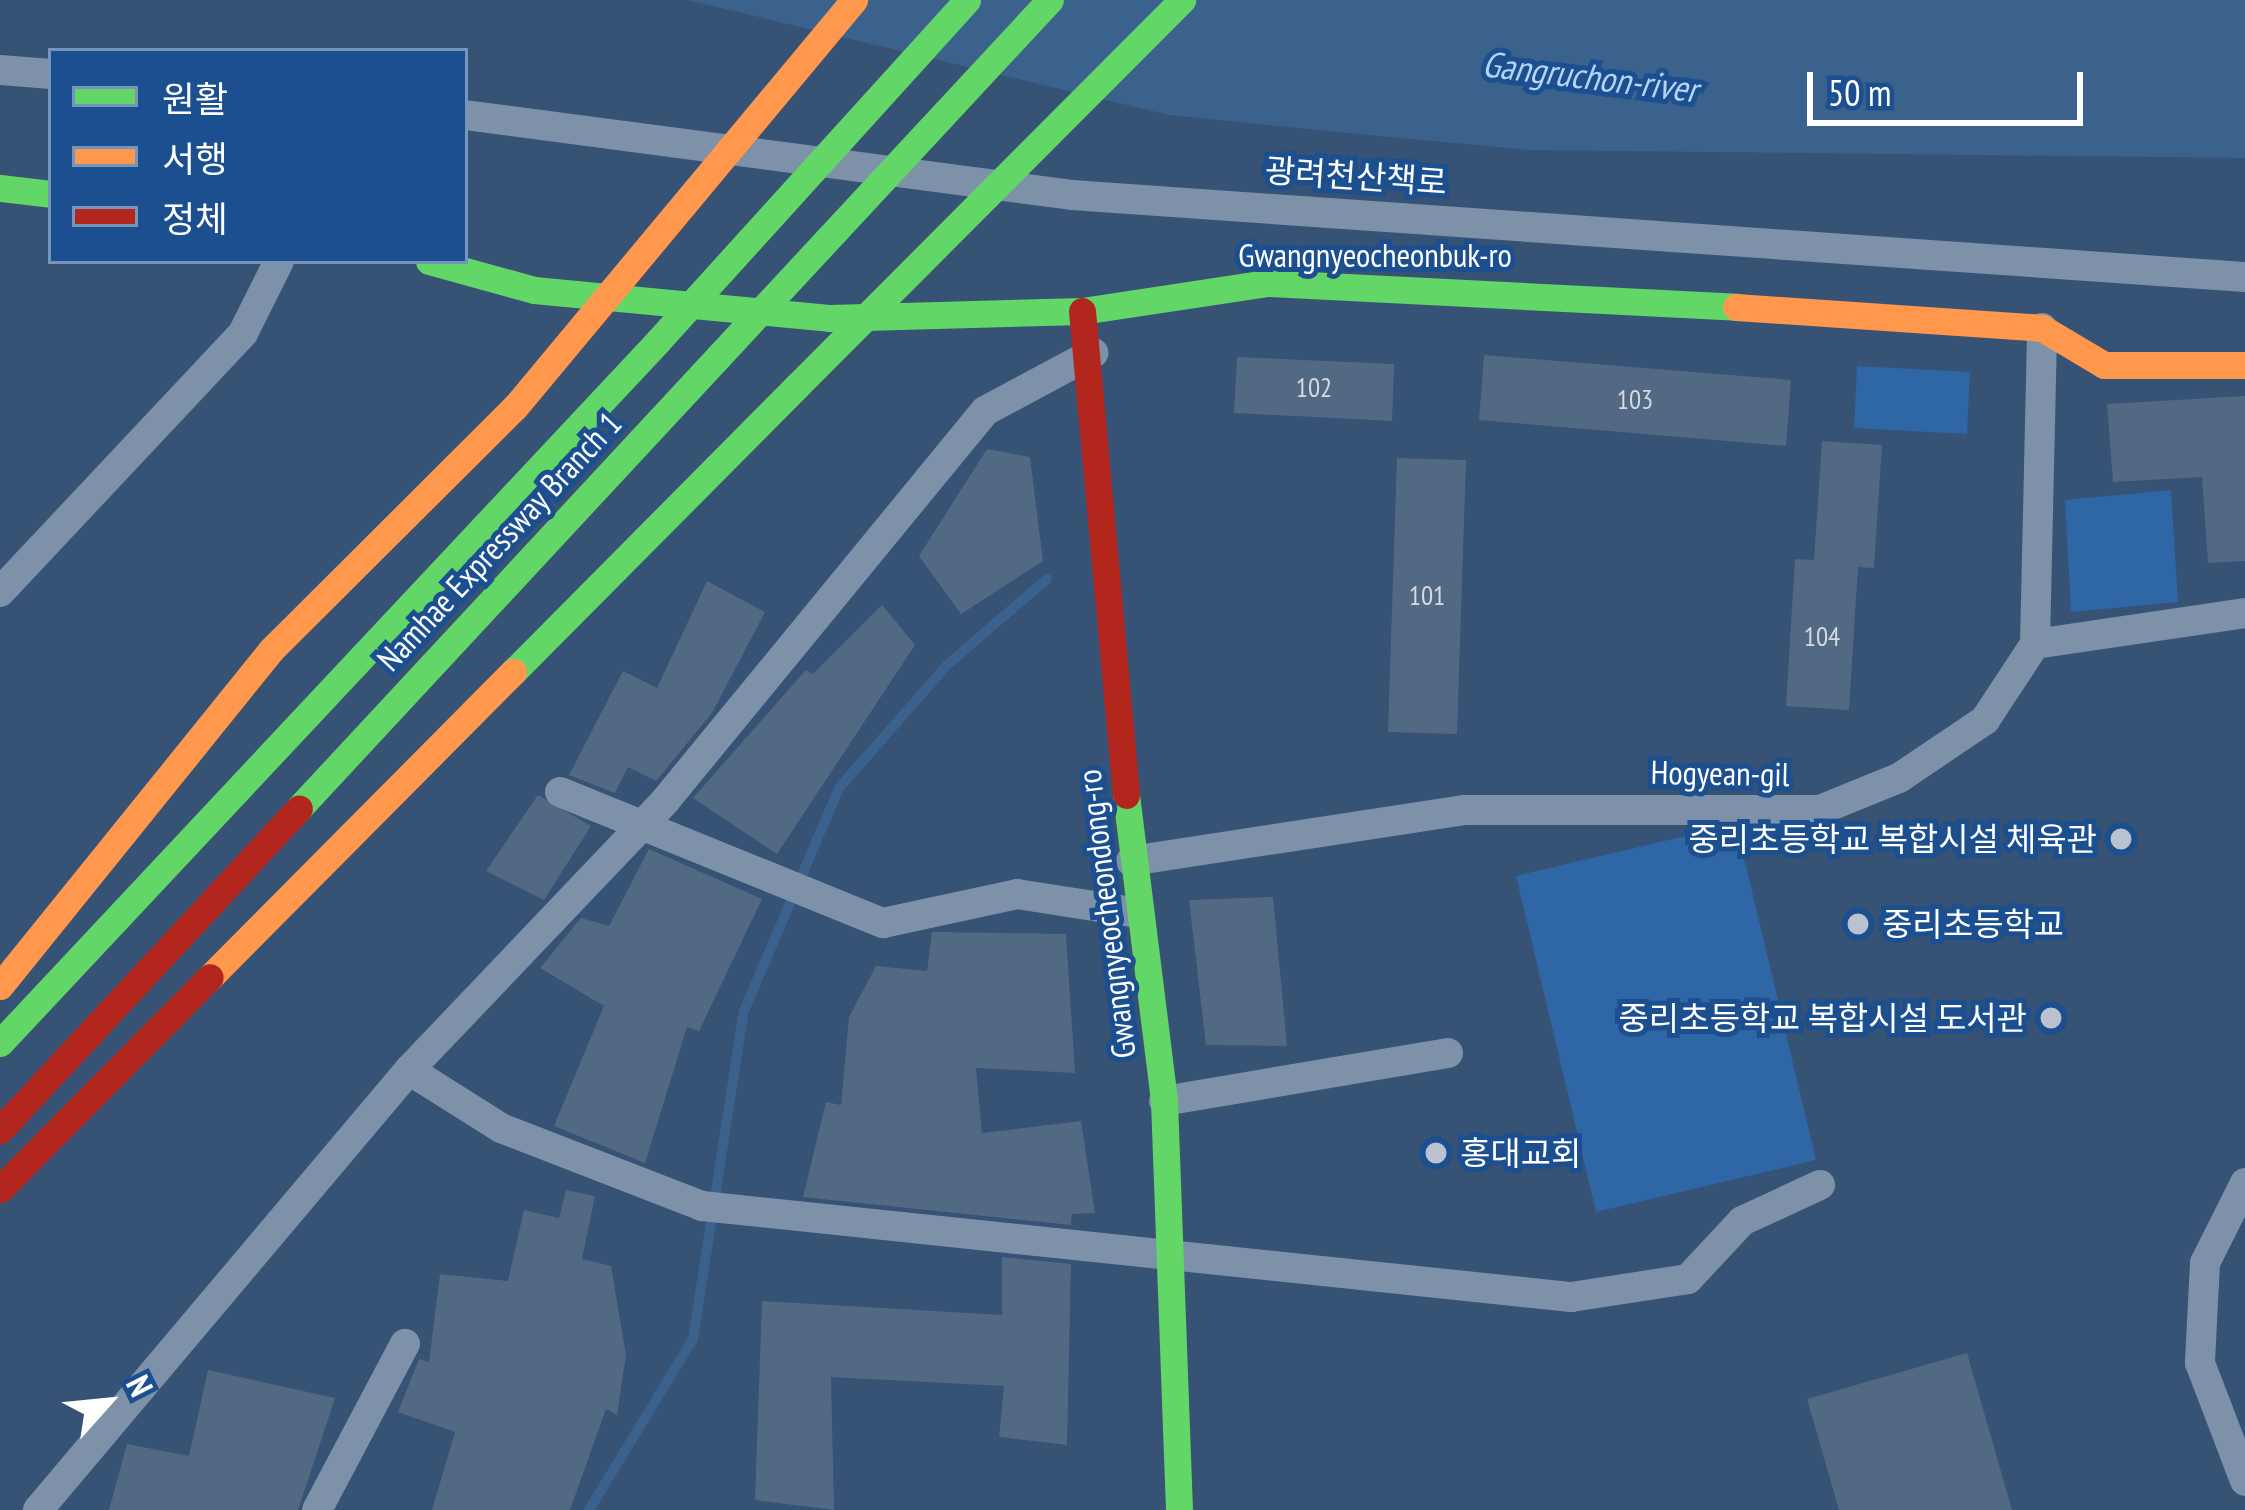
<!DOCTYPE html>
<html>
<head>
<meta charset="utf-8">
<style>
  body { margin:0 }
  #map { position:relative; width:2245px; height:1510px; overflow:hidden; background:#365274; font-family:"PT Sans Narrow","Noto Sans KR",sans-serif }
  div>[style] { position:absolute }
  .green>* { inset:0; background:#2f66a5 }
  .water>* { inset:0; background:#3b618d }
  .stream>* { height:10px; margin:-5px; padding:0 5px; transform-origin:5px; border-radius:5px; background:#3b618d }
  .building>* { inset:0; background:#526984 }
  .street>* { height:30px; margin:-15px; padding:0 15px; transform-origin:15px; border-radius:15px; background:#7d92a8 }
  .fast>* { height:27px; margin:-13.5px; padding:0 13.5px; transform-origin:13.5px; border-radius:13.5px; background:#63d668 }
  .slow>* { height:27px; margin:-13.5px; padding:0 13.5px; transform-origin:13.5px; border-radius:13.5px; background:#ff974d }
  .jam>* { height:27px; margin:-13.5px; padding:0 13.5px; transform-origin:13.5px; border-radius:13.5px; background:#b3261e }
  .fast-bridge>* { height:27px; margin:-13.5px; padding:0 13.5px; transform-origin:13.5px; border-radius:13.5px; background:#63d668 }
  .slow-bridge>* { height:27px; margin:-13.5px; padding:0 13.5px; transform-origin:13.5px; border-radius:13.5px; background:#ff974d }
  .dots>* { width:33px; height:33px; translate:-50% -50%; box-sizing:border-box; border:6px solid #1b4f8f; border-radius:50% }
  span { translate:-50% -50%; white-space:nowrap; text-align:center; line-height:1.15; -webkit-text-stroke:10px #1b4f8f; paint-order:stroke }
  .number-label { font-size:27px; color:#d4dae0 }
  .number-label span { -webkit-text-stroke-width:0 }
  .street-label { font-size:33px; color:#fff }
  .poi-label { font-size:33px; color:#fff }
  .right { translate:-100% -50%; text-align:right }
  .left { translate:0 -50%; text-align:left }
  .water-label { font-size:36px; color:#b5d3f5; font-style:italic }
  .legend { position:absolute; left:48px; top:48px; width:420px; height:216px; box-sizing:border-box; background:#1b4f8f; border:3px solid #7695bc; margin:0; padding:15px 21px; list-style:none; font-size:36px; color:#fff }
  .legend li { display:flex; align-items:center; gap:24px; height:60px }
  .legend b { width:60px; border:3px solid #7695bc }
  .north { position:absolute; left:48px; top:1342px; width:120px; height:120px; -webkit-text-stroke:9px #1b4f8f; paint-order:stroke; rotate:63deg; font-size:33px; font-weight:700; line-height:48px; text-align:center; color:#fff }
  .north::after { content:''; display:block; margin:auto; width:42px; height:54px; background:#fff; clip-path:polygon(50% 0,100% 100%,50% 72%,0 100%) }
  .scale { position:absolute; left:1807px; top:72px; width:276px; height:54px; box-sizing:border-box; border:6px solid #fff; border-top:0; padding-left:15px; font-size:36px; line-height:42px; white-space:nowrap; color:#fff; -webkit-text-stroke:9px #1b4f8f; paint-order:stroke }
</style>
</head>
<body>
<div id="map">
  <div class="green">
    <div style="clip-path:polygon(1857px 366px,1970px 372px,1967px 434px,1854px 428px)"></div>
    <div style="clip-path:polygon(2171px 490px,2178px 602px,2071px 612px,2065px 500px)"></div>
    <div style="clip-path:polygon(1736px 824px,1816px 1160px,1596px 1212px,1516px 876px)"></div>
  </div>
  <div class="water">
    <div style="clip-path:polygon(687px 0,2245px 0,2245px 158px,1528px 150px,1347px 133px,1169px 115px)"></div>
  </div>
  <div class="stream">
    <div style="left:589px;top:1510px;width:200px;rotate:-58.7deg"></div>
    <div style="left:693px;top:1339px;width:332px;rotate:-81.2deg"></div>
    <div style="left:744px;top:1011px;width:242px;rotate:-66.9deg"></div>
    <div style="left:839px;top:788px;width:164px;rotate:-48.7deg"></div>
    <div style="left:947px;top:665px;width:132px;rotate:-40.7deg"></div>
  </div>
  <div class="building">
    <div style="clip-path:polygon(1484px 355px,1791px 380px,1786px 446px,1479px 420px)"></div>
    <div style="clip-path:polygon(1237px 357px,1394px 364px,1392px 421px,1234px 413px)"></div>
    <div style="clip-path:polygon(2245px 396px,2245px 561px,2208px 563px,2202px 477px,2113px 482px,2107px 404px)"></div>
    <div style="clip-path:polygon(1822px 441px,1882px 445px,1874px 568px,1858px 567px,1849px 710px,1786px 706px,1795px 559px,1814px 560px)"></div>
    <div style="clip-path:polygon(987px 449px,1030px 457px,1043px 561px,961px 614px,919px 556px)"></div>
    <div style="clip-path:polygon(1397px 458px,1466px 460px,1457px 734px,1388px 732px)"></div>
    <div style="clip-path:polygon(707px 581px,765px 612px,712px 713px,656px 781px,628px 767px,615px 793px,569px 775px,623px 671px,657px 688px)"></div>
    <div style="clip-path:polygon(882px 605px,915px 645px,777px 854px,693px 798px,806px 670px,813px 674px)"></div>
    <div style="clip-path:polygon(538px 795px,591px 826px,544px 900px,486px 871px)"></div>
    <div style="clip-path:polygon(649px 849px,762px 899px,699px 1031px,687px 1027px,645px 1163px,554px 1126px,604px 1006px,540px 968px,581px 918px,609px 926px)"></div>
    <div style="clip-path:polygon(1273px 897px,1287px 1046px,1206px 1045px,1189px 900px)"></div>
    <div style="clip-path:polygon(932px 932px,1066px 934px,1075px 1073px,976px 1068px,982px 1133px,1081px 1121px,1095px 1213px,1072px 1214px,1071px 1225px,803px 1197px,826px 1102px,841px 1105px,849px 1017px,876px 966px,927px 971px)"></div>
    <div style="clip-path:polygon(566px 1190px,595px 1196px,582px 1259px,611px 1266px,626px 1355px,617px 1415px,606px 1409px,570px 1510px,432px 1510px,455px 1432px,398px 1412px,419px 1359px,429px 1362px,440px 1274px,508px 1281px,524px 1210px,559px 1218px)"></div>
    <div style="clip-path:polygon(1002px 1257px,1071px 1264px,1067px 1445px,999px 1437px,1004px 1386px,831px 1377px,834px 1510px,755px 1500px,762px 1301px,1002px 1315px)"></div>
    <div style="clip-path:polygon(1967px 1353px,2012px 1510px,1839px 1510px,1807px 1399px)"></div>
    <div style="clip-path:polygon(208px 1370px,335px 1398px,298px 1510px,109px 1510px,127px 1444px,189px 1456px)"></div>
  </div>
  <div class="street">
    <div style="left:0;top:70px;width:51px;rotate:4.5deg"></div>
    <div style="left:465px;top:115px;width:612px;rotate:7.51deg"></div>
    <div style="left:1072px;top:195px;width:1176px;rotate:4deg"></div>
    <div style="left:0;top:592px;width:355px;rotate:-46.8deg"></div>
    <div style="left:243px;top:333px;width:80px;rotate:-63.4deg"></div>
    <div style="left:2035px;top:644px;width:316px;rotate:-88.7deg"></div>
    <div style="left:560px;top:792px;width:349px;rotate:22.1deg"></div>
    <div style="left:883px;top:923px;width:137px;rotate:-12.2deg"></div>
    <div style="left:1017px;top:894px;width:122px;rotate:8.9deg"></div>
    <div style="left:1131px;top:861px;width:338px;rotate:-8.7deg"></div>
    <div style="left:1465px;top:810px;width:355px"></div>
    <div style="left:1820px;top:810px;width:85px;rotate:-22.1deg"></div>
    <div style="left:1899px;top:778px;width:104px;rotate:-34deg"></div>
    <div style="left:1985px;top:720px;width:91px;rotate:-56.7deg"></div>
    <div style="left:2035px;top:644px;width:212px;rotate:-8.4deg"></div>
    <div style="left:409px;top:1070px;width:109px;rotate:32.2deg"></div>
    <div style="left:501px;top:1128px;width:216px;rotate:21.2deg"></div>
    <div style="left:702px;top:1206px;width:874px;rotate:5.98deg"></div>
    <div style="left:1571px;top:1297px;width:118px;rotate:-8.7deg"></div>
    <div style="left:1688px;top:1279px;width:79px;rotate:-47deg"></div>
    <div style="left:1742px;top:1221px;width:86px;rotate:-24.8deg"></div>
    <div style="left:1164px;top:1101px;width:288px;rotate:-9.6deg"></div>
    <div style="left:2245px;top:1183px;width:89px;rotate:116.6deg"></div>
    <div style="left:2205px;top:1263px;width:100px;rotate:92.9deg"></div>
    <div style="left:2200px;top:1363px;width:126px;rotate:69.1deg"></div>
    <div style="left:38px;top:1510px;width:576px;rotate:-49.86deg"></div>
    <div style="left:409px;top:1070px;width:371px;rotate:-46.4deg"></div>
    <div style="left:665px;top:801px;width:504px;rotate:-50.63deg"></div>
    <div style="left:985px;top:411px;width:123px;rotate:-28.2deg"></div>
    <div style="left:317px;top:1510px;width:188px;rotate:-62.1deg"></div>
  </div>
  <div class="fast">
    <div style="left:0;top:188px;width:51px;rotate:6.7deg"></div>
    <div style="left:429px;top:261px;width:109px;rotate:15.4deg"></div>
    <div style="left:534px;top:290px;width:296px;rotate:5.4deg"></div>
    <div style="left:829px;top:318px;width:253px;rotate:-1.6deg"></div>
    <div style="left:1082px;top:311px;width:188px;rotate:-8.6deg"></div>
    <div style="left:1268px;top:283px;width:469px;rotate:2.9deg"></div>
    <div style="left:513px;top:672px;width:402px;rotate:-45.2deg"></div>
    <div style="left:1126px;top:795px;width:308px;rotate:82.9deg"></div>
    <div style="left:1164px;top:1101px;width:409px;rotate:87.9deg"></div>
    <div style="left:299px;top:808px;width:617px;rotate:-47.1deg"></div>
    <div style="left:0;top:1043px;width:962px;rotate:-46.85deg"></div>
  </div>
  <div class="slow">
    <div style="left:1736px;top:307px;width:307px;rotate:3.9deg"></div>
    <div style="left:2042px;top:328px;width:72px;rotate:30.8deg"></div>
    <div style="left:2104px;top:365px;width:141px"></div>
    <div style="left:210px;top:977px;width:430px;rotate:-45.2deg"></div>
    <div style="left:0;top:986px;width:432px;rotate:-51.1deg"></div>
    <div style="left:271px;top:650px;width:344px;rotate:-44.9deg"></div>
  </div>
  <div class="jam">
    <div style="left:1082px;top:311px;width:486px;rotate:84.8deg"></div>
    <div style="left:0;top:1130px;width:439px;rotate:-47.1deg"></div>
    <div style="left:0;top:1189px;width:298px;rotate:-45.3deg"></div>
  </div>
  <div class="fast-bridge">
    <div style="left:658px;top:341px;width:460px;rotate:-47.8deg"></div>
    <div style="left:719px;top:356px;width:486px;rotate:-47.1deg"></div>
    <div style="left:796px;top:387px;width:547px;rotate:-45.07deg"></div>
  </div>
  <div class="slow-bridge">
    <div style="left:515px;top:407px;width:530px;rotate:-50.21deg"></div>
  </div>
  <div class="dots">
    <div style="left:2121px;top:839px;background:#b9c2ce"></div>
    <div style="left:1858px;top:924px;background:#b9c2ce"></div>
    <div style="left:2051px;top:1018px;background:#b9c2ce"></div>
    <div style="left:1436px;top:1153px;background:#b9c2ce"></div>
  </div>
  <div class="number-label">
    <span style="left:1314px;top:388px">102</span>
    <span style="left:1635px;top:400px">103</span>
    <span style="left:1427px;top:596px">101</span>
    <span style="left:1822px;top:637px">104</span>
  </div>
  <div class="street-label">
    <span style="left:1356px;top:176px;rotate:4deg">광려천산책로</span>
    <span style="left:1375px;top:255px">Gwangnyeocheonbuk-ro</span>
    <span style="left:499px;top:541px;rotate:-47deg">Namhae Expressway Branch 1</span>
    <span style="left:1720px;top:773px;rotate:1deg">Hogyean-gil</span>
    <span style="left:1106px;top:914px;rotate:-97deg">Gwangnyeocheondong-ro</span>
  </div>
  <div class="poi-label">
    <span class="right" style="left:2097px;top:839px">중리초등학교 복합시설 체육관</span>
    <span class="left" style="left:1882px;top:924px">중리초등학교</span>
    <span class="right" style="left:2027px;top:1018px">중리초등학교 복합시설 도서관</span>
    <span class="left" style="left:1460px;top:1153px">홍대교회</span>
  </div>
  <div class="water-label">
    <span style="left:1590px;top:76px;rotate:7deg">Gangruchon-river</span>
  </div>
  <ul class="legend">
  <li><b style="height:15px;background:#63d668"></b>원활</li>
  <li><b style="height:15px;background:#ff974d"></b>서행</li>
  <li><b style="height:15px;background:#b3261e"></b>정체</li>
  </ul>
  <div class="north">N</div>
  <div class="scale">50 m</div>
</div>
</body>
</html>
